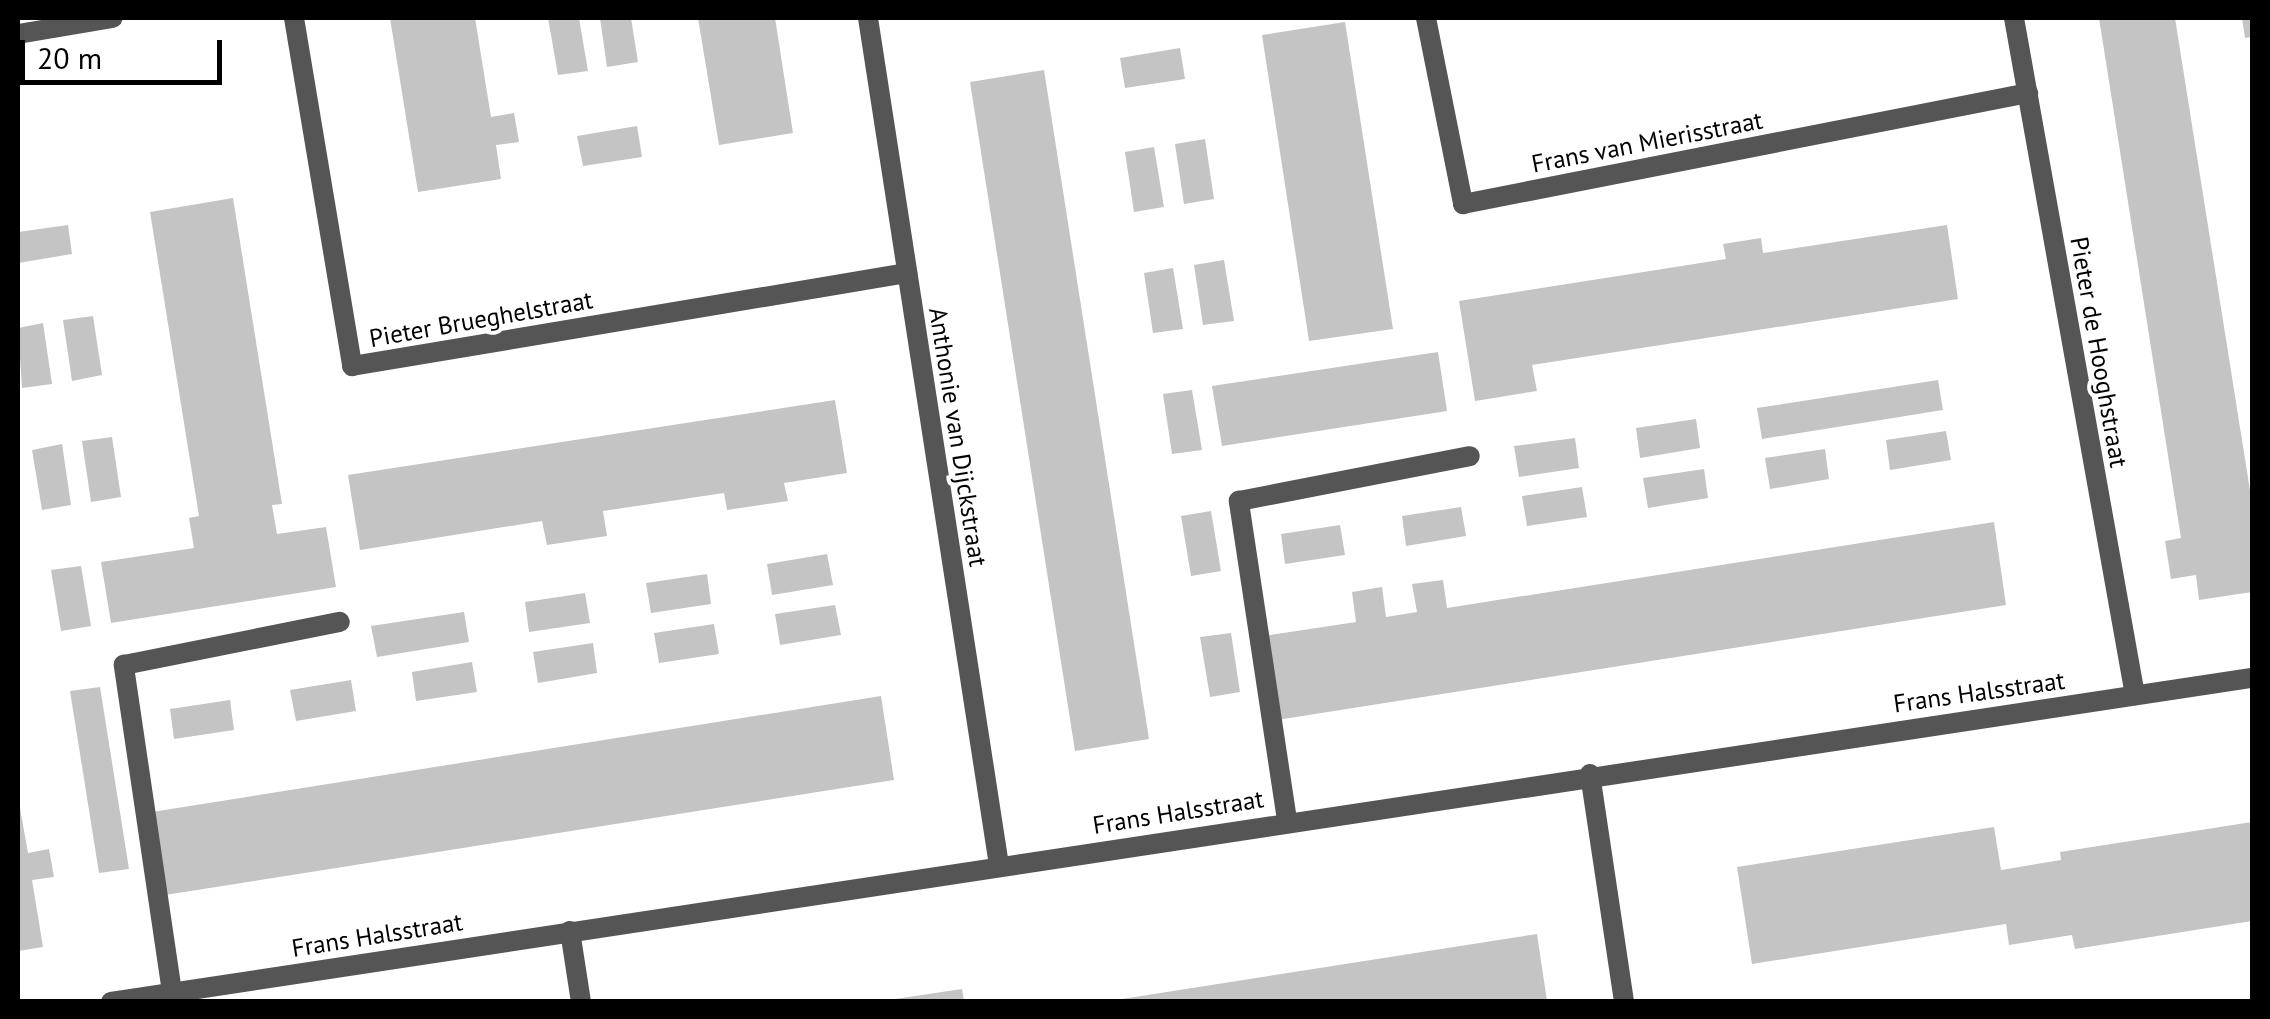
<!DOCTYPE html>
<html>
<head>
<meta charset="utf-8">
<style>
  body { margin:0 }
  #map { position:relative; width:2270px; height:1019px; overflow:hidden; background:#fff; font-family:"PT Sans",sans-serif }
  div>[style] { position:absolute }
  .building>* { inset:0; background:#c4c4c4 }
  .lane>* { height:20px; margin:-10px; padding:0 10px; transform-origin:10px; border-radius:10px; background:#555 }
  .street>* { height:20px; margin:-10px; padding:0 10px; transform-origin:10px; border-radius:10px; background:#555 }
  span { translate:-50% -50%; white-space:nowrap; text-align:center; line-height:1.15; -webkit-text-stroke:8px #fff; paint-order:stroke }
  .street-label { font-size:25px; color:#000 }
  .frame { position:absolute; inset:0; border:20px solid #000; pointer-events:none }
  .scale { position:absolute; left:20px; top:40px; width:202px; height:45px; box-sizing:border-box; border:5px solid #000; border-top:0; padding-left:12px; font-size:30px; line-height:35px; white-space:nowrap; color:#000; -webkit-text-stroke:8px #fff; paint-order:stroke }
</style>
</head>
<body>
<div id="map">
  <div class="building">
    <div style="clip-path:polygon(390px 18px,475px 18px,491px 117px,514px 113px,519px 142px,496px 145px,501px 179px,418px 192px)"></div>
    <div style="clip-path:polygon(548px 18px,579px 18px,588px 71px,558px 75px)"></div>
    <div style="clip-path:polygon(600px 18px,631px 18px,638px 62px,607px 67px)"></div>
    <div style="clip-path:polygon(698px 18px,775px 18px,793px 133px,719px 145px)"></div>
    <div style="clip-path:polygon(2099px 18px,2175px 18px,2252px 503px,2252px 592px,2199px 600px,2196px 575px,2171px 579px,2165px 541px,2181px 538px)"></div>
    <div style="clip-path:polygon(2242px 18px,2252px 18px,2252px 37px,2245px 38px)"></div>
    <div style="clip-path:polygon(1345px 22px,1393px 329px,1309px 341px,1262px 35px)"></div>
    <div style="clip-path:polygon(1180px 48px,1185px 79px,1125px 88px,1120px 58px)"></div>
    <div style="clip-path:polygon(1044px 70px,1149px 739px,1075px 751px,970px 82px)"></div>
    <div style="clip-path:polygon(637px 126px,642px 157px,583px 166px,577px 136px)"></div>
    <div style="clip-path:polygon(1205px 139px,1214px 199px,1184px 204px,1175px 144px)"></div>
    <div style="clip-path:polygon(1154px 147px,1164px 207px,1134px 212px,1125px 152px)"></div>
    <div style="clip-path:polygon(233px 198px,282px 504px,272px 505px,277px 534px,326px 527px,336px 587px,111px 623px,101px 562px,194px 548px,189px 518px,199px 516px,150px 212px)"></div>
    <div style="clip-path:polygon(68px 225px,72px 254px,18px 263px,18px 232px)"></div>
    <div style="clip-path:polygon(1947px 225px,1958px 299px,1532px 365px,1537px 391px,1475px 401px,1459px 301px,1726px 259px,1723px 244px,1761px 238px,1763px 253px)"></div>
    <div style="clip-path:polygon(1224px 260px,1234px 321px,1203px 325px,1194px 265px)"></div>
    <div style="clip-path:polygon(1173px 268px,1183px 329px,1153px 333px,1144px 273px)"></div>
    <div style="clip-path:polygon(93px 316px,102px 375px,72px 381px,63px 320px)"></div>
    <div style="clip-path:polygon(43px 323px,52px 384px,22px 388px,18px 328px)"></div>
    <div style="clip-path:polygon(1438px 352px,1447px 411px,1222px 446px,1212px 386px)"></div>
    <div style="clip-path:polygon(1938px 380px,1943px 410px,1762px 439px,1757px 408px)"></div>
    <div style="clip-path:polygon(1192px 390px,1202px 450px,1172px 454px,1163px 394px)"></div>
    <div style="clip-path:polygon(835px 400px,847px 473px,784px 483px,788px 501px,727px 510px,724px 493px,603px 511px,607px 536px,547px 545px,542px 521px,360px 550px,348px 475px)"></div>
    <div style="clip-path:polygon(1696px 419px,1700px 448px,1640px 458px,1636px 428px)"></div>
    <div style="clip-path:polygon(1946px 431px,1951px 460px,1890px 470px,1886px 440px)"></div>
    <div style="clip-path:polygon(112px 437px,121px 497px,91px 502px,82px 441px)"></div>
    <div style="clip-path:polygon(1575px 438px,1579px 468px,1519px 477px,1514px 446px)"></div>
    <div style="clip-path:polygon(62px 444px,71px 505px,42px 510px,32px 450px)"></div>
    <div style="clip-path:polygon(1825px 449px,1829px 479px,1770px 489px,1765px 458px)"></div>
    <div style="clip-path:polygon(1704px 469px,1708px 498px,1648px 508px,1643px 478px)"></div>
    <div style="clip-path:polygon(1582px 487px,1587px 517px,1527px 526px,1522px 496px)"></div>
    <div style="clip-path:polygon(1461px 507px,1466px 536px,1406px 546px,1402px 516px)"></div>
    <div style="clip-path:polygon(1211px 511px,1221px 571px,1191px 576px,1181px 516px)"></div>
    <div style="clip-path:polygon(1994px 522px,2006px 605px,1277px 720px,1264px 636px,1356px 622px,1352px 592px,1382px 587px,1386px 617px,1417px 612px,1412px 584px,1443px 580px,1447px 608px)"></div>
    <div style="clip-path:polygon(1340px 525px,1345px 555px,1285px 564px,1281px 534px)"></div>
    <div style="clip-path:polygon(827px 554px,833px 585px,772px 595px,767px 564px)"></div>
    <div style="clip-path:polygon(81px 566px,91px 626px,61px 631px,51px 570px)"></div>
    <div style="clip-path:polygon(707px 574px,711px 604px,651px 613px,646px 583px)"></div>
    <div style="clip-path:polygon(585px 593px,590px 623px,529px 632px,525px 602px)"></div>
    <div style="clip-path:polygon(835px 605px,841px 635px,780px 645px,775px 614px)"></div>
    <div style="clip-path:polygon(464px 612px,469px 642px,377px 657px,371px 626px)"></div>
    <div style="clip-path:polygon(714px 624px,719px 654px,659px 663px,654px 633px)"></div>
    <div style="clip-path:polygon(1231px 633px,1240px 692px,1210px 697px,1200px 637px)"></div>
    <div style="clip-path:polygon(593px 643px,597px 673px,538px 683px,533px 652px)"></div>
    <div style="clip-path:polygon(472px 662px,477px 692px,416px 701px,412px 672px)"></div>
    <div style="clip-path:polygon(351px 680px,356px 711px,296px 721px,290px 690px)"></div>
    <div style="clip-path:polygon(100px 687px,129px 869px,99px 873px,70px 691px)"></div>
    <div style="clip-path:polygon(881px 696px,894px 780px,165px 895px,152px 812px)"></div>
    <div style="clip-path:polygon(230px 700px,234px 730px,174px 739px,170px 709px)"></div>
    <div style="clip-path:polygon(18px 797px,28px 853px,49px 849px,54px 877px,32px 880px,43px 947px,18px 951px)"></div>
    <div style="clip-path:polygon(2252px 822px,2252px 921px,2075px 949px,2072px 935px,2009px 945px,2006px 924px,1752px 964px,1737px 867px,1994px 827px,2001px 870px,2061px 860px,2060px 852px)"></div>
    <div style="clip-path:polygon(1537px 934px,1547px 1001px,1123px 1001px,1122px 999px)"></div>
    <div style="clip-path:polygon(962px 989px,964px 1001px,895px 1001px,895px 999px)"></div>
  </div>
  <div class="lane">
    <div style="left:1287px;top:820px;width:323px;rotate:-98.6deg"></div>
    <div style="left:1239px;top:501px;width:235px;rotate:-11deg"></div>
    <div style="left:172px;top:992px;width:331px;rotate:-98.4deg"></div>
    <div style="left:124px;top:665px;width:220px;rotate:-11.3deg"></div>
  </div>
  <div class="street">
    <div style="left:294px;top:18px;width:353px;rotate:80.5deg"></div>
    <div style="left:352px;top:366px;width:563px;rotate:-9.51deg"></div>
    <div style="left:868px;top:18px;width:857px;rotate:81.21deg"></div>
    <div style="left:1426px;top:18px;width:190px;rotate:78.7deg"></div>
    <div style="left:1463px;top:204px;width:576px;rotate:-11.11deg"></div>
    <div style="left:2014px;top:18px;width:688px;rotate:79.87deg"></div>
    <div style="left:18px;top:34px;width:96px;rotate:-9.6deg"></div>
    <div style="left:1590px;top:774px;width:231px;rotate:81.5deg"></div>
    <div style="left:570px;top:931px;width:72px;rotate:81.2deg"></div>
    <div style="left:111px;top:1002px;width:2165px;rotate:-8.61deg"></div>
  </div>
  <div class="street-label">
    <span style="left:1647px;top:142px;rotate:-11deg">Frans van Mierisstraat</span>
    <span style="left:481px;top:319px;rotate:-10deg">Pieter Brueghelstraat</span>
    <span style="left:2099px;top:352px;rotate:80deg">Pieter de Hooghstraat</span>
    <span style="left:958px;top:437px;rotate:81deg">Anthonie van Dijckstraat</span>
    <span style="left:1979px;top:692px;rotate:-8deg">Frans Halsstraat</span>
    <span style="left:1178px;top:812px;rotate:-9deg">Frans Halsstraat</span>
    <span style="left:377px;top:935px;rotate:-9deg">Frans Halsstraat</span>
  </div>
  <div class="frame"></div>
  <div class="scale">20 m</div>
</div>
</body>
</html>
